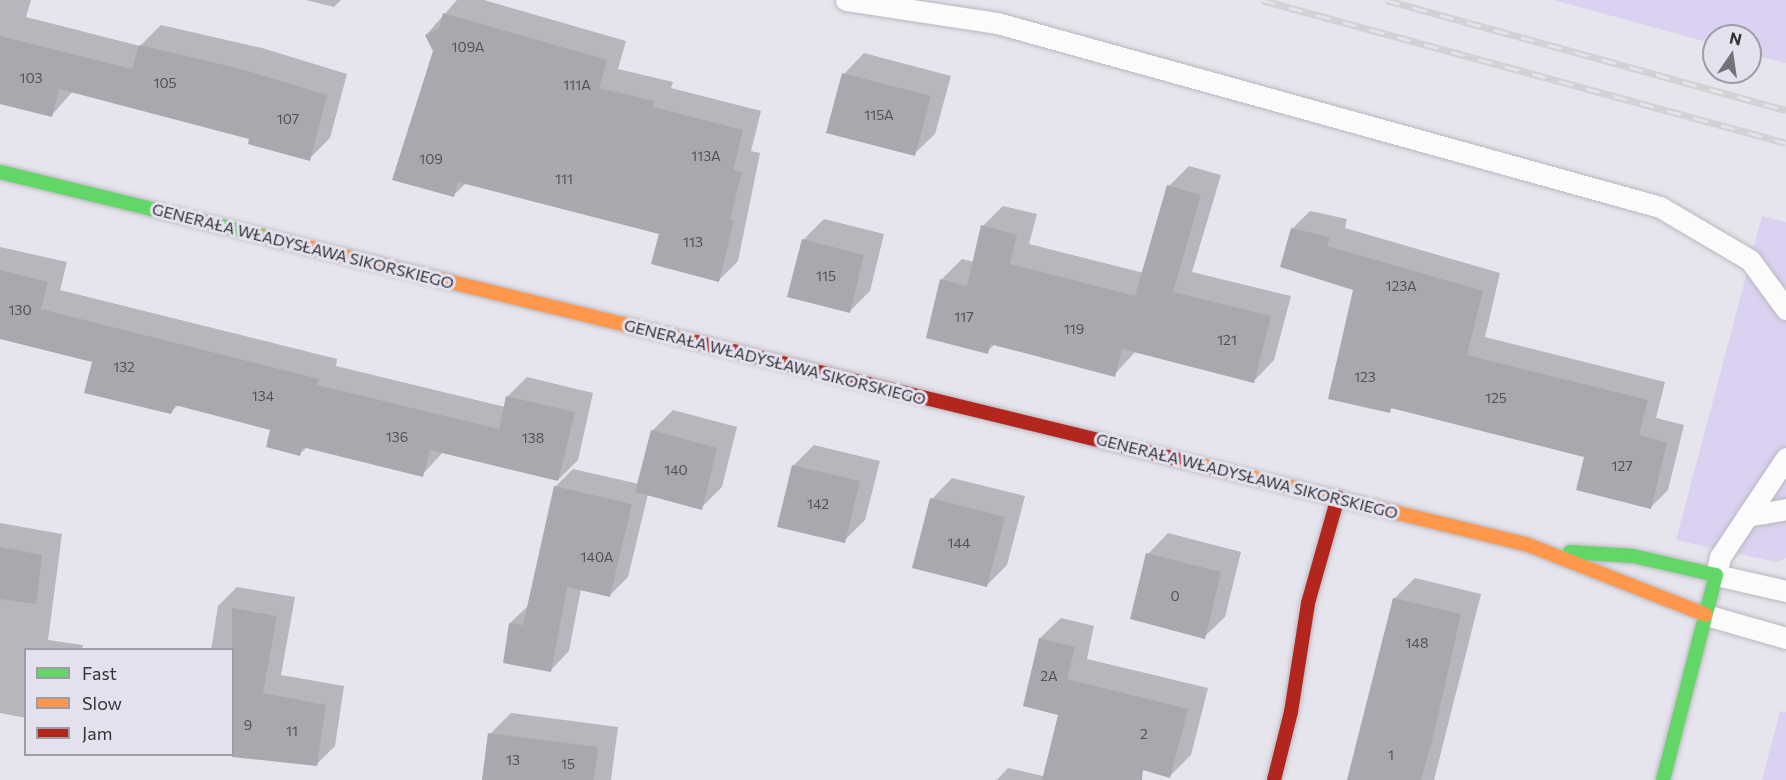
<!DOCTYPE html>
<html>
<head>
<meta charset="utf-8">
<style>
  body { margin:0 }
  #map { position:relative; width:1786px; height:780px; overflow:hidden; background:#e6e4ec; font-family:Commissioner,sans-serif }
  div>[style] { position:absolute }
  .green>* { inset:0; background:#dad2f0 }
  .shadow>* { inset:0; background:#0003 }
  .building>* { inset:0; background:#aaa8ae }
  .roads { filter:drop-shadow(0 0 2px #b9b7be) drop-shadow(0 0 2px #b9b7be) }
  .lane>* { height:21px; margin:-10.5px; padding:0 10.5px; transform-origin:10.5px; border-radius:10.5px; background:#fbfbfc }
  .fast>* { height:14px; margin:-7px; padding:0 7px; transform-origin:7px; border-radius:7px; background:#63d668 }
  .slow>* { height:14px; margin:-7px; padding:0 7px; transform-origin:7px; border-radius:7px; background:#ff974d }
  .jam>* { height:14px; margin:-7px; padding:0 7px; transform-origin:7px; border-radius:7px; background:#b3261e }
  .rail>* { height:7px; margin-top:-3.5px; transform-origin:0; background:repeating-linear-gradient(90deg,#e4e1ef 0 14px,#d1d0d2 0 28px); box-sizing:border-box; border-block:2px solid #d1d0d2 }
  span { translate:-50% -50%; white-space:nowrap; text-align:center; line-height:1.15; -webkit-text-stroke:6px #e4e1ef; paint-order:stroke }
  .number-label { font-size:14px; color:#525156 }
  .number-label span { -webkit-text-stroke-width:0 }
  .street-label { font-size:16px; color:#353439 }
  .legend { position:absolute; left:24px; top:648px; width:210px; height:108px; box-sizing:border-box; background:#e4e1ef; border:2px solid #9e9ca6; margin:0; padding:8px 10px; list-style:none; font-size:18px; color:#353439 }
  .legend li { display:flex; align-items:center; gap:12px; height:30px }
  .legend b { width:30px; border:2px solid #9e9ca6 }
  .north { position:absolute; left:1702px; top:24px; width:60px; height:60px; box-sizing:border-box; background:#e4e1ef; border:2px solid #9e9ca6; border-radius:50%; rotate:13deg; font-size:16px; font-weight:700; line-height:24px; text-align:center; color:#353439 }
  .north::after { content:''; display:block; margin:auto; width:21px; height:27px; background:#737278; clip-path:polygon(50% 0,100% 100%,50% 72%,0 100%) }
</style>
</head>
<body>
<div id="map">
  <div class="green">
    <div style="clip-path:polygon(1554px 0,1786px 0,1786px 63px,1750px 54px,1750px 36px,1714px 36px,1714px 44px)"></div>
    <div style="clip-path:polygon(1762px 216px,1786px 222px,1786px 558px,1776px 562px,1676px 540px)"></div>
    <div style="clip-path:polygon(1780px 711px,1786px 712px,1786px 780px,1762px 780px)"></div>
  </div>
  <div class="shadow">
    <div style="clip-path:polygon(0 0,31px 0,26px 17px,140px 46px,161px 25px,262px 48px,347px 74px,330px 138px,309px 159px,251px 138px,73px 91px,51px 116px,0 103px)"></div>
    <div style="clip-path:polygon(306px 0,341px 0,334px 7px)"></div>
    <div style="clip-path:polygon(457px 0,484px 0,626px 41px,618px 69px,673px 82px,671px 88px,761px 111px,751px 151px,760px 153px,738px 261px,719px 280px,661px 233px,467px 182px,454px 195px,435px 51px,426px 35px)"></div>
    <div style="clip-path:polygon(864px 53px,951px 76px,935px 134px,914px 154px,844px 74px)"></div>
    <div style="clip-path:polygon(1189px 166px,1221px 175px,1192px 272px,1291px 296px,1274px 360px,1254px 381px,1136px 351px,1114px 375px,995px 344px,987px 352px,942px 279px,962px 259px,974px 262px,983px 226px,1003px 206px,1037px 214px,1029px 244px,1144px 273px,1169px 186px)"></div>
    <div style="clip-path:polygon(1310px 211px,1347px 219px,1345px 228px,1500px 273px,1485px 337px,1665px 382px,1656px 418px,1684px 425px,1668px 490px,1650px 508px,1586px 456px,1393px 407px,1389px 411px,1355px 289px,1292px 229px)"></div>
    <div style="clip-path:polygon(824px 219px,884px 234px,870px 291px,849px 312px,803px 240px)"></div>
    <div style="clip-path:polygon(0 247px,67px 262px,60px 290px,337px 359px,336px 366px,505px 407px,507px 397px,527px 377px,593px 393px,578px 460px,558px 480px,443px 452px,422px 475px,307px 447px,299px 455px,272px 429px,179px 404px,171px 412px,94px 361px,0 337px)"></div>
    <div style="clip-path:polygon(673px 410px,737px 427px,722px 487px,701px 508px,648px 494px,628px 577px,609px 596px,581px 589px,569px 651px,551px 670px,510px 623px,529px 605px,555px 487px,573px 469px,639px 484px,652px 431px)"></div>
    <div style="clip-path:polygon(814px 445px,880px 461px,865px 520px,844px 541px,794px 465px)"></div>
    <div style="clip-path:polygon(952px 478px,1025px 496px,1007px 565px,986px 586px,932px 499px)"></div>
    <div style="clip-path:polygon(0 523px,62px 534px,48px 640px,83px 645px,82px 650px,26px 650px,26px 718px,0 713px)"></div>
    <div style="clip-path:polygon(1168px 533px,1241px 552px,1225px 617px,1204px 637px,1148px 554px)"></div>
    <div style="clip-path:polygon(1415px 578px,1481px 594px,1434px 780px,1348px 780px,1394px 599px)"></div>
    <div style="clip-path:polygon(237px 587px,295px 597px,281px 675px,344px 686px,335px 746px,316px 765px,232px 752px,232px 650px,211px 650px,218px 606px)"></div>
    <div style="clip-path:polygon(1061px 618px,1094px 626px,1087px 659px,1208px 688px,1191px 755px,1170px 776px,1059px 714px,1040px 638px)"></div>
    <div style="clip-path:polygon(511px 713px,618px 727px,611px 780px,483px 780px,490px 734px)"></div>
    <div style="clip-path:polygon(1008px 768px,1060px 780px,997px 780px)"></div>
  </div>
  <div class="building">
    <div style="clip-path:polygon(443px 13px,607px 60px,599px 88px,654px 101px,653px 107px,743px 130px,733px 170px,742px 172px,730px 219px,734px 220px,719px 282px,651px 264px,659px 234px,458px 182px,454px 197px,392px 180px,433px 51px,425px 35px,439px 28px)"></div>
    <div style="clip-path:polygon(0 36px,132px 69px,139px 45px,241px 69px,327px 95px,310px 161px,248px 144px,249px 139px,59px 89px,52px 117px,0 104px)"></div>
    <div style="clip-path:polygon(842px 73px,931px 96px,915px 156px,826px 133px)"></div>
    <div style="clip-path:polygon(1167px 185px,1201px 195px,1173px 292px,1271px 316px,1254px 383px,1122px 349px,1115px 377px,990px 344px,988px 354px,926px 338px,940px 279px,967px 286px,981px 225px,1017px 235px,1010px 264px,1135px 296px)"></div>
    <div style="clip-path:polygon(1291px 228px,1330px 237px,1327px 246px,1483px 291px,1467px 355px,1648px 400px,1639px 435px,1667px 443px,1651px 509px,1576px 490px,1584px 457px,1391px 408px,1390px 413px,1328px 399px,1353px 290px,1280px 267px)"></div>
    <div style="clip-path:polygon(802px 239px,864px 255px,850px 313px,787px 297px)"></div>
    <div style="clip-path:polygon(0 270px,48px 282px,41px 309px,319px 379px,317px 385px,499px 429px,506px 396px,575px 412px,558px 481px,430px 450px,423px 477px,302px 447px,300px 456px,266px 447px,270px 430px,175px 405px,171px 414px,84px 393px,92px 362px,0 339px)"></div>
    <div style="clip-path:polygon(651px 430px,717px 448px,702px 510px,635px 492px)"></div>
    <div style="clip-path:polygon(792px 465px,860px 481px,845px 543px,777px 527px)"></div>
    <div style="clip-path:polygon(554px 486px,632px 504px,610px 597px,567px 587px,551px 672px,503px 663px,509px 623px,523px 625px)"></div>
    <div style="clip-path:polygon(930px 498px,1005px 517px,987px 587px,912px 568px)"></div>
    <div style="clip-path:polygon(0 547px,42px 555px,36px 604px,0 599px)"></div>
    <div style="clip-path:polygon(1146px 553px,1221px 572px,1205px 639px,1130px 619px)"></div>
    <div style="clip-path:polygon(1393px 598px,1461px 614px,1434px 733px,1421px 780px,1347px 780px)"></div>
    <div style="clip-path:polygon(232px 608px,277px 616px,263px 693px,326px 705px,317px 766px,232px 757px)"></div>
    <div style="clip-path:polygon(1039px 638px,1075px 647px,1067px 679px,1188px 709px,1170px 778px,1143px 770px,1142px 780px,1042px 780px,1058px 715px,1023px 706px)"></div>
    <div style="clip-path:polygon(488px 733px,598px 747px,594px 780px,482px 780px)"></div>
  </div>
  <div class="roads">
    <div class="lane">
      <div style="left:846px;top:0;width:153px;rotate:8.7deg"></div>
      <div style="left:997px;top:23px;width:688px;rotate:15.51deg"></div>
      <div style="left:1660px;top:207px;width:104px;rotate:30.5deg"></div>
      <div style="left:1750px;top:260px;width:61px;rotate:53.7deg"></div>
      <div style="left:1786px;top:458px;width:119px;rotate:123.7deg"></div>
      <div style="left:1720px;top:557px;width:18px;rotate:103deg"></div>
      <div style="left:1716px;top:575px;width:72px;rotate:12.9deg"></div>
      <div style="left:1747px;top:516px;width:40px;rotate:-10deg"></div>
      <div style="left:1706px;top:615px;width:83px;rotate:16deg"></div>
    </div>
    <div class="fast">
      <div style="left:0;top:172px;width:274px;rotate:13.7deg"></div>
      <div style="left:1570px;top:552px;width:63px;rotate:3.6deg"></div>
      <div style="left:1633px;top:556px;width:85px;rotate:12.9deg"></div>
      <div style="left:1716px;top:575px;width:212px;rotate:104.5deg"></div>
    </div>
    <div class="slow">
      <div style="left:266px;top:237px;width:443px;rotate:13.7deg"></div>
      <div style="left:1176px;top:459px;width:360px;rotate:13.7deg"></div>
      <div style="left:1526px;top:544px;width:193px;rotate:21.5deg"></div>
    </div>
    <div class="jam">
      <div style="left:696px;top:342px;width:494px;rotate:13.7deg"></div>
      <div style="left:1274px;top:780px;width:70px;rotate:-76deg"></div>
      <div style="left:1291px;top:712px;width:110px;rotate:-81.1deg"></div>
      <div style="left:1308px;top:603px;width:110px;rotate:-74.2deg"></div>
    </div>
  </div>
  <div class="rail">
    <div style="left:1262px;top:0;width:543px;rotate:15.26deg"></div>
    <div style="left:1386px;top:0;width:415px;rotate:15.4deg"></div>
  </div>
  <div class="number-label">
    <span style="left:468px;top:47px">109A</span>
    <span style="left:31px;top:78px">103</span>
    <span style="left:165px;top:83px">105</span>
    <span style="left:577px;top:85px">111A</span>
    <span style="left:879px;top:115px">115A</span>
    <span style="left:288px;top:119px">107</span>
    <span style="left:706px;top:156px">113A</span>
    <span style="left:431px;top:159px">109</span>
    <span style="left:564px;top:179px">111</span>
    <span style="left:693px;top:242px">113</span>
    <span style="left:826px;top:276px">115</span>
    <span style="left:1401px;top:286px">123A</span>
    <span style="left:20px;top:310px">130</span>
    <span style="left:964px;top:317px">117</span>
    <span style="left:1074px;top:329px">119</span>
    <span style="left:1227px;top:340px">121</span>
    <span style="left:124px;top:367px">132</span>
    <span style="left:1365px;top:377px">123</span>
    <span style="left:263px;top:396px">134</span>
    <span style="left:1496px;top:398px">125</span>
    <span style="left:397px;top:437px">136</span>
    <span style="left:533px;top:438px">138</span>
    <span style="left:1622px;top:466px">127</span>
    <span style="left:676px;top:470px">140</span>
    <span style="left:818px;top:504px">142</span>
    <span style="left:959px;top:543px">144</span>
    <span style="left:597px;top:557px">140A</span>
    <span style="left:1175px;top:596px">0</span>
    <span style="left:1417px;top:643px">148</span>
    <span style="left:1049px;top:676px">2A</span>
    <span style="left:248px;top:725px">9</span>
    <span style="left:292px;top:731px">11</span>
    <span style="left:1144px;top:734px">2</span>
    <span style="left:1391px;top:755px">1</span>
    <span style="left:513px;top:760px">13</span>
    <span style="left:568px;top:764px">15</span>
  </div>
  <div class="street-label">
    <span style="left:303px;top:246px;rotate:14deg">GENERAŁA WŁADYSŁAWA SIKORSKIEGO</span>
    <span style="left:775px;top:362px;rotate:14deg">GENERAŁA WŁADYSŁAWA SIKORSKIEGO</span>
    <span style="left:1247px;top:476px;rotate:14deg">GENERAŁA WŁADYSŁAWA SIKORSKIEGO</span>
  </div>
  <ul class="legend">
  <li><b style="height:8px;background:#63d668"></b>Fast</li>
  <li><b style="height:8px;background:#ff974d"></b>Slow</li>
  <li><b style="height:8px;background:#b3261e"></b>Jam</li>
  </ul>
  <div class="north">N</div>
</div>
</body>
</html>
